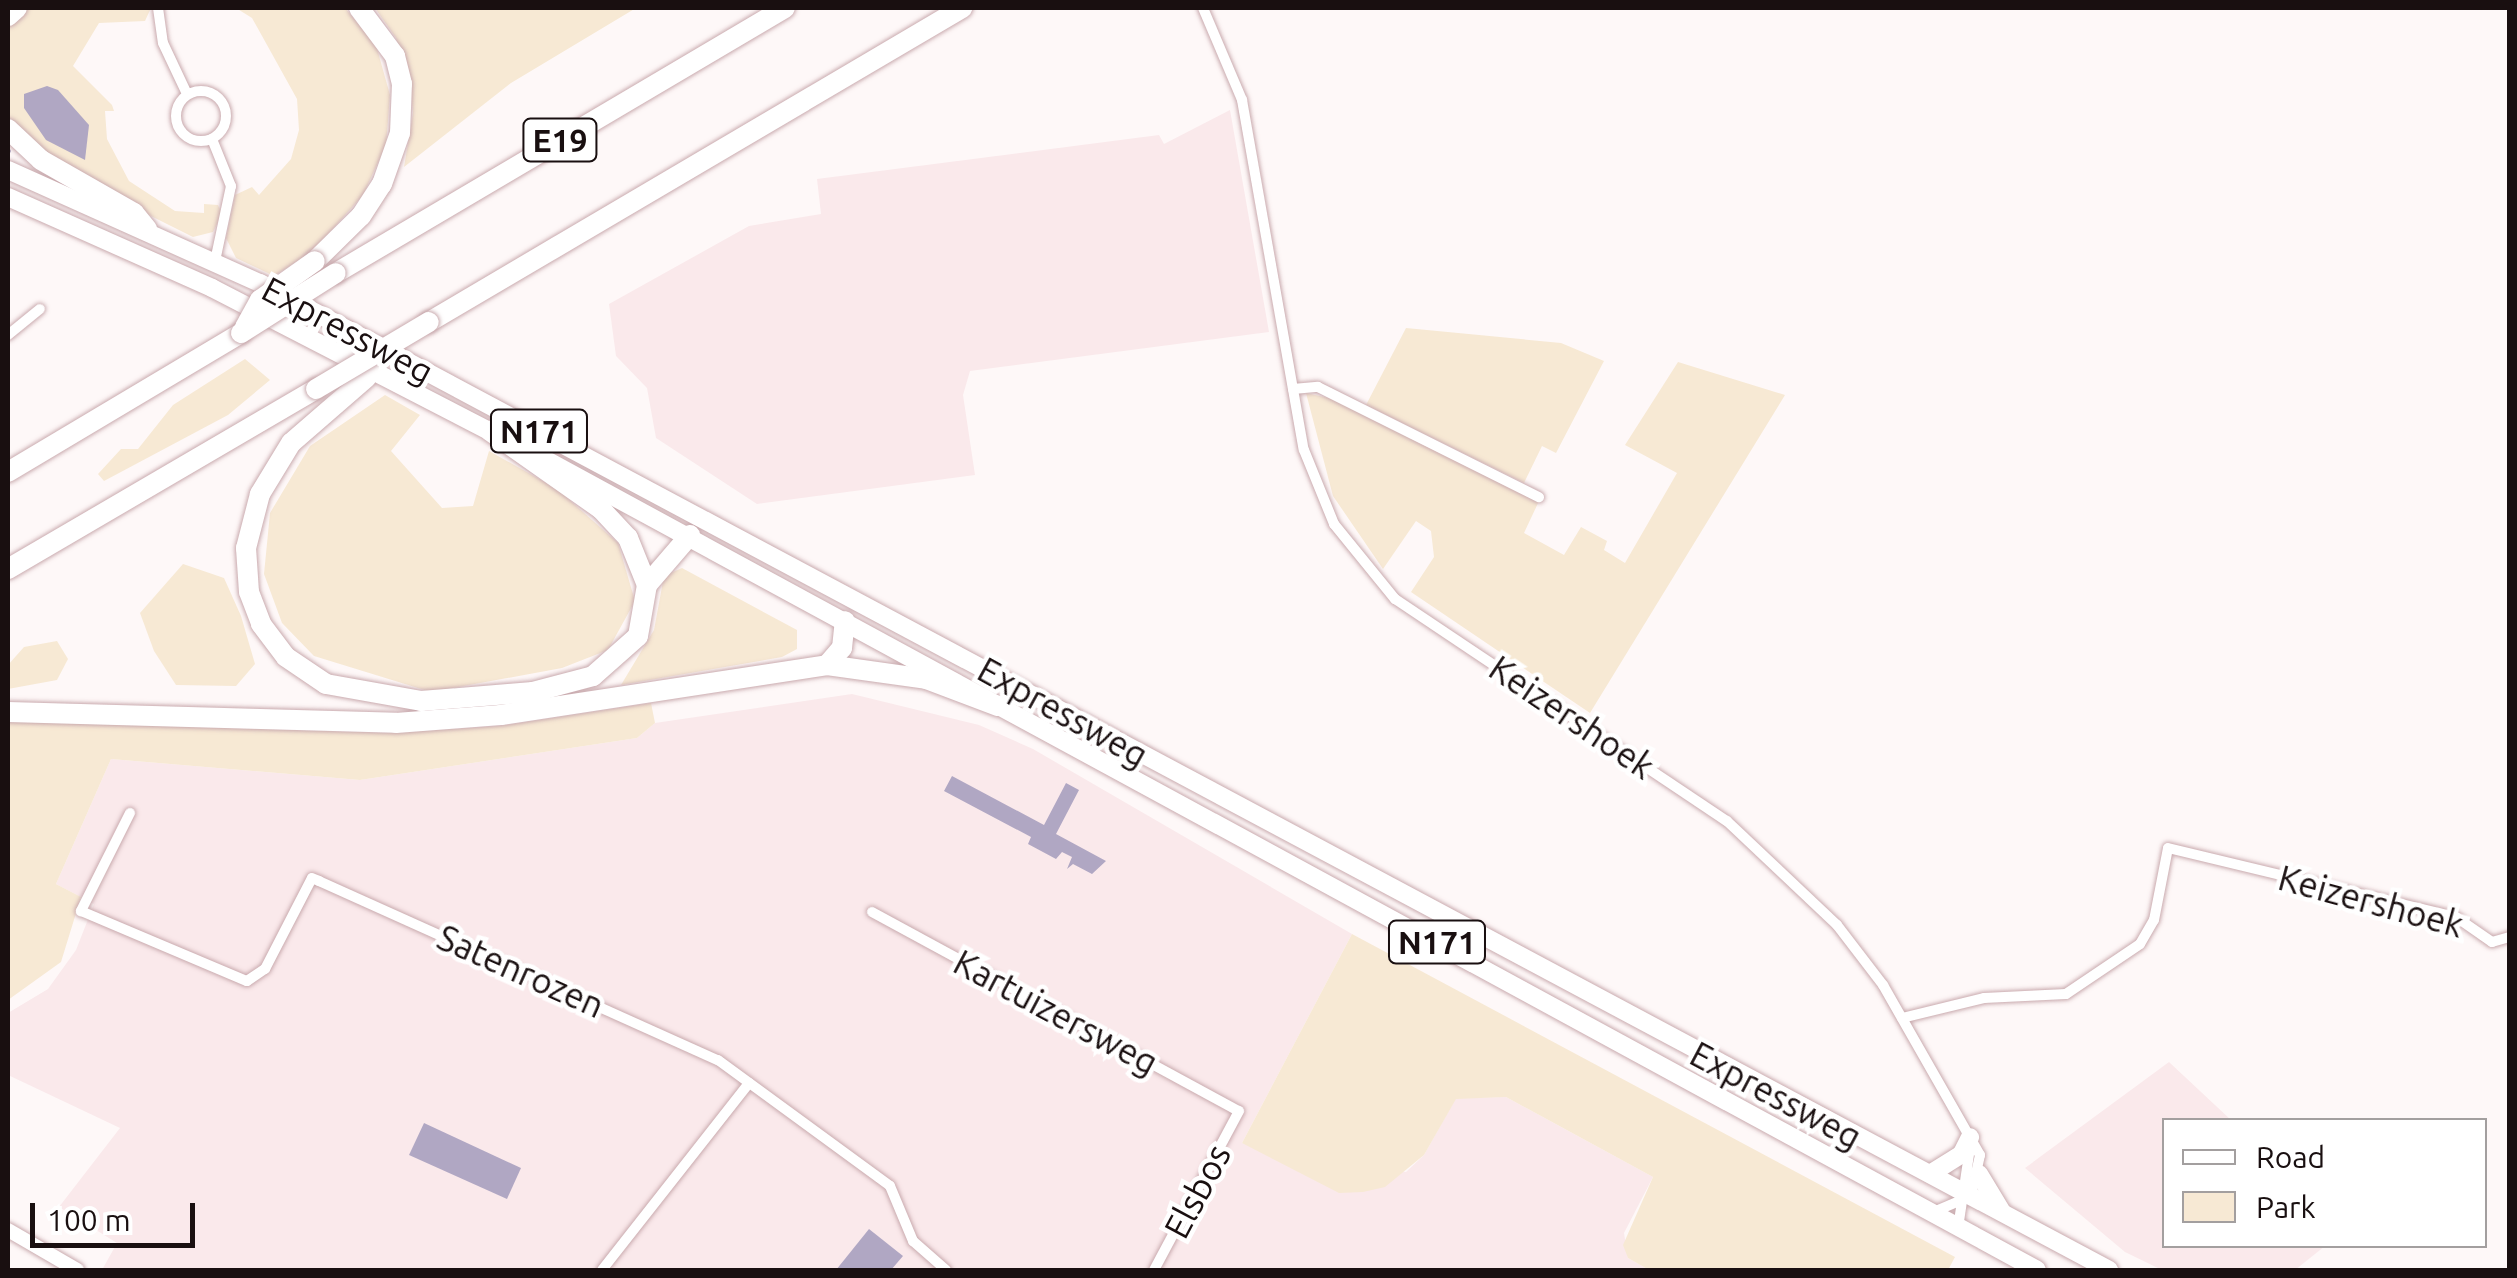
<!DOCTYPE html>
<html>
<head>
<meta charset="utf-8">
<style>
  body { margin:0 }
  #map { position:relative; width:2517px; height:1278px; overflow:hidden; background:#fef8f8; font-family:Ubuntu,sans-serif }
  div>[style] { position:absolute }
  .built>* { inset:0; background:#fae9eb }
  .green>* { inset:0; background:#f7e9d4 }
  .water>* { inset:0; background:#b0a7c3 }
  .stream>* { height:4px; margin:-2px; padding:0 2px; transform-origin:2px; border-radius:2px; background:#b0a7c3 }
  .roads { filter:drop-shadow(0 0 2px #c9aaae) drop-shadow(0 0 2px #c9aaae) }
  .minor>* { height:10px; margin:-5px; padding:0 5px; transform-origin:5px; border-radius:5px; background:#fff }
  .minor>.ring { margin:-5px; padding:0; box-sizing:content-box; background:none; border:10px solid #fff; border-radius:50% }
  .tertiary>* { height:14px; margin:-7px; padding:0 7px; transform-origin:7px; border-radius:7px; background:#fff }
  .trunk>* { height:18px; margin:-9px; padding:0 9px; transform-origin:9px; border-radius:9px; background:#fff }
  .motorway>* { height:20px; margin:-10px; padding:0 10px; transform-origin:10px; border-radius:10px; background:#fff }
  .bridges { filter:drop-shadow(0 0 2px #c9aaae) drop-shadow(0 0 2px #c9aaae) }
  .motorway-bridge>* { height:20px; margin:-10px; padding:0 10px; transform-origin:10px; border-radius:10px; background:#fff }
  span { translate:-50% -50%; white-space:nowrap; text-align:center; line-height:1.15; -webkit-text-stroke:9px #fff; paint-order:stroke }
  .shield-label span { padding:2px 8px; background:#fff; border:2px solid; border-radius:8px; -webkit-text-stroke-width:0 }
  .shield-label { font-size:32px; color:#190f10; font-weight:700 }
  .street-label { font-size:35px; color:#190f10 }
  .frame { position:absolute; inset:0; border:10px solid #190f10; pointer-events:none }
  .legend { position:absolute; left:2162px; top:1118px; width:325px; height:130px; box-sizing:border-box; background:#fff; border:2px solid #a39f9f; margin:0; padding:12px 18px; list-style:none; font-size:30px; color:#190f10 }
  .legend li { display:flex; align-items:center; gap:20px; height:50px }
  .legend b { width:50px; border:2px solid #a39f9f }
  .scale { position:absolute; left:30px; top:1203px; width:165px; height:45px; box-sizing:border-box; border:5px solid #190f10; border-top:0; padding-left:12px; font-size:30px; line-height:35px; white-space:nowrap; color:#190f10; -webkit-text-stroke:8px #fff; paint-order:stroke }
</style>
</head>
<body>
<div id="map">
  <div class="built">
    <div style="clip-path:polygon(1230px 110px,1269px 332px,970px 371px,963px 395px,975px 475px,757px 504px,656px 438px,647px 388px,616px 356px,609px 304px,749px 226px,821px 214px,817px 179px,1159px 135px,1164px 144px)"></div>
    <div style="clip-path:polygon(852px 694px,979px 725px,1033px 749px,1352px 934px,1242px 1143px,1406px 1172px,1424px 1155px,1456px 1098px,1506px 1097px,1653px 1177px,1624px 1233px,1628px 1258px,1649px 1270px,102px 1270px,117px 1243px,59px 1207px,120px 1128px,8px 1075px,8px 1013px,48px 989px,76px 950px,94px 904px,56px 884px,111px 759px,360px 780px,637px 738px,655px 723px)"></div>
    <div style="clip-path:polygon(2169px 1062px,2231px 1120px,2164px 1120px,2164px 1246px,2325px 1246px,2295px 1270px,2162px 1270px,2125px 1252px,2025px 1168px)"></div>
  </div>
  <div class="green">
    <div style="clip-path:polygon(29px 8px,151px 8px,145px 21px,99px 23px,73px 66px,112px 105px,114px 111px,105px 111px,107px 139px,129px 181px,175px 211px,204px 213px,204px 204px,218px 205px,222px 214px,213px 232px,193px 237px,149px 215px,65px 170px,8px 121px,8px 27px)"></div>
    <div style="clip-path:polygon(236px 8px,345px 8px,376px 45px,390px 95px,386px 145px,363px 195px,313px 251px,274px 276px,236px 258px,226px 238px,235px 195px,252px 187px,259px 195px,291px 159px,299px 130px,297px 99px,252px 18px)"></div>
    <div style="clip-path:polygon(375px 8px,636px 8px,511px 83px,404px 167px,413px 113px,410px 83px,396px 38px)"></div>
    <div style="clip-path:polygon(1406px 328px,1561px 343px,1604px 361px,1556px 453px,1542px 446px,1524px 483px,1366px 405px)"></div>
    <div style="clip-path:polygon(245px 359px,270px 380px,228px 415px,104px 481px,98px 474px,121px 449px,138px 449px,173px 405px)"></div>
    <div style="clip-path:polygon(1678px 362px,1785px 395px,1590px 713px,1411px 592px,1434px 557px,1431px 531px,1416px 521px,1383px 569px,1333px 496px,1306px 393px,1338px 400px,1539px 501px,1524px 533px,1564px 555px,1581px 527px,1607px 541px,1604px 550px,1625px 563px,1677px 473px,1625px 445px)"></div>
    <div style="clip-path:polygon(385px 395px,420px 415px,391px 451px,442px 508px,473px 506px,489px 451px,557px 489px,618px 543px,635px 601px,608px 650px,562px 668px,431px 692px,314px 656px,282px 623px,264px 574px,270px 513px,310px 446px)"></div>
    <div style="clip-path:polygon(183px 564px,224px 578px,241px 616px,255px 664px,236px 686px,176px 685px,154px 651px,140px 613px)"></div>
    <div style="clip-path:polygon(682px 568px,797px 630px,797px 649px,782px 657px,621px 685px,654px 630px,664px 576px)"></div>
    <div style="clip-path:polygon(57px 641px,68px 659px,57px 680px,8px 689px,8px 665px,24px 647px)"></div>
    <div style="clip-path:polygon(651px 703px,655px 723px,637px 738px,360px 780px,111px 759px,56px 884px,81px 897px,61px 962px,8px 1000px,8px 721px,391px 733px,499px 726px)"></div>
    <div style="clip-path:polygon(1352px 934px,1955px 1257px,1948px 1270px,1649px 1270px,1628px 1258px,1623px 1245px,1653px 1177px,1506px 1097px,1456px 1099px,1424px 1155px,1385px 1187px,1363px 1192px,1339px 1193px,1242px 1143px)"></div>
  </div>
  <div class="water">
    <div style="clip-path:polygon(47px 86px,58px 90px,89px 125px,85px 160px,46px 140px,24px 108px,24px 94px)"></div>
    <div style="clip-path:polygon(952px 776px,1044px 825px,1066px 783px,1079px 790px,1056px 834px,1106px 861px,1092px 874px,1073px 864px,1067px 869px,1072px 857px,1062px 852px,1056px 859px,1028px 844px,1031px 837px,944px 791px)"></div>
    <div style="clip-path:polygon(424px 1123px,521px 1168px,507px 1199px,409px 1155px)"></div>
    <div style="clip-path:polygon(869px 1229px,903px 1256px,891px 1270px,836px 1270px)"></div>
  </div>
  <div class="stream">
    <div style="left:8px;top:151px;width:1px"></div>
  </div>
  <div class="roads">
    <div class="minor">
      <div style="left:158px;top:8px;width:35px;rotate:82deg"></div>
      <div style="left:163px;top:43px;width:56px;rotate:64.8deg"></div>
      <div style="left:1203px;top:8px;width:100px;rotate:67deg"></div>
      <div style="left:1242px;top:100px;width:355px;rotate:80deg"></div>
      <div style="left:1304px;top:450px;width:80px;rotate:67.9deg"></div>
      <div style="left:1334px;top:524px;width:97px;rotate:50.9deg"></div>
      <div style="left:1395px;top:599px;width:399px;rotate:33.8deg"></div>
      <div style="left:1727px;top:821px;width:151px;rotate:43.4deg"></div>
      <div style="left:1837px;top:925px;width:76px;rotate:52.5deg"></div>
      <div style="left:1883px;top:985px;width:196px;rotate:60.3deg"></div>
      <div style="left:1980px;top:1155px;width:42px;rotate:102.4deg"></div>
      <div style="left:1971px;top:1196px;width:43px;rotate:157deg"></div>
      <div class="ring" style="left:176px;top:91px;width:40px;height:40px"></div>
      <div style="left:212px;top:139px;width:51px;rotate:68deg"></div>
      <div style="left:231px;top:186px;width:77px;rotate:102deg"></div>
      <div style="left:8px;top:335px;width:41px;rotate:-39.1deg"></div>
      <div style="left:1293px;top:389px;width:25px;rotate:-5deg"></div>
      <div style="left:1318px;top:387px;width:247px;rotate:26.5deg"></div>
      <div style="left:130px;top:813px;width:110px;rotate:116.6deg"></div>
      <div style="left:81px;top:911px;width:180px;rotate:22.9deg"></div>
      <div style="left:247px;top:981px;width:22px;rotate:-34deg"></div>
      <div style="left:265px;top:969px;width:102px;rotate:-62.7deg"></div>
      <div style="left:312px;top:878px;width:8px;rotate:23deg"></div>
      <div style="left:319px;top:881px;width:437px;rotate:24.2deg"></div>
      <div style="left:718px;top:1060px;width:213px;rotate:36.2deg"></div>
      <div style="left:890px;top:1186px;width:60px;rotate:67.3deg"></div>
      <div style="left:913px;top:1241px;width:44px;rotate:41.3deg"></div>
      <div style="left:872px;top:912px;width:417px;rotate:28.5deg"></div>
      <div style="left:1239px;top:1111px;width:180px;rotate:118.1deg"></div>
      <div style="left:1902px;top:1018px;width:84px;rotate:-13.7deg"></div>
      <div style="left:1984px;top:998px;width:82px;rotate:-2.8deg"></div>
      <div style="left:2066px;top:994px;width:89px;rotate:-34deg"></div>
      <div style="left:2140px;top:944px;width:28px;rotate:-60deg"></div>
      <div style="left:2154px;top:920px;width:73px;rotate:-79deg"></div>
      <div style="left:2168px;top:848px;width:296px;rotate:13.5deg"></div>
      <div style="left:2456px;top:917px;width:44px;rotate:34.8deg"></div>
      <div style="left:2492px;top:942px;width:19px;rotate:-16deg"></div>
      <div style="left:1958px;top:1228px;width:81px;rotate:-81.5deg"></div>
      <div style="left:602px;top:1270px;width:238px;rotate:-51.8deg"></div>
    </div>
    <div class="tertiary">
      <div style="left:8px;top:1230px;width:80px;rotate:30.1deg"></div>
    </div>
    <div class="trunk">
      <div style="left:8px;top:170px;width:276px;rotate:24.2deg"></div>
      <div style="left:260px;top:283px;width:2096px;rotate:28.09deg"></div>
      <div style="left:8px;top:197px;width:223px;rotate:24deg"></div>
      <div style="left:212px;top:288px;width:327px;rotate:27.3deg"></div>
      <div style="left:535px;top:454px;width:1709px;rotate:28.51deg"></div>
      <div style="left:1930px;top:1174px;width:36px;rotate:-32deg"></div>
      <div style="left:1961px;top:1155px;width:20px;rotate:-63deg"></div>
      <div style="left:1979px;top:1174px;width:44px;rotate:58.8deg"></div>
    </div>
    <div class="motorway">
      <div style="left:8px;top:16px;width:12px;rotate:-42deg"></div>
      <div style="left:8px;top:129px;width:45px;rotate:43.2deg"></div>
      <div style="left:41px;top:160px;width:107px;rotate:29.7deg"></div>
      <div style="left:134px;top:213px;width:21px;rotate:51deg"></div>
      <div style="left:315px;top:261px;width:64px;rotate:-44.4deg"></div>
      <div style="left:361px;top:216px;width:38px;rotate:-57deg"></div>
      <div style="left:382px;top:184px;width:54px;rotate:-70.6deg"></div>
      <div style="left:400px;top:133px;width:49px;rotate:-87.7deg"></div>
      <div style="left:402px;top:84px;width:29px;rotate:-104deg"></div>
      <div style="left:395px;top:56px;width:60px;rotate:-126.9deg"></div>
      <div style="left:336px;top:273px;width:521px;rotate:-30.55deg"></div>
      <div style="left:429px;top:322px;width:619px;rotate:-30.5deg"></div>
      <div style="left:366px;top:378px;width:99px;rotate:139.1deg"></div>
      <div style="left:291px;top:443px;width:60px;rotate:121.3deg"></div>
      <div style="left:260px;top:494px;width:56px;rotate:104.5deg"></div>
      <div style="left:246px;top:548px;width:44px;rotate:86.1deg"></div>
      <div style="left:249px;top:592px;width:34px;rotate:69deg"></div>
      <div style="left:261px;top:624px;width:41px;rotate:52.9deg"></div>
      <div style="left:286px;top:657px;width:48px;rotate:34deg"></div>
      <div style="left:326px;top:684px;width:97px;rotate:10.1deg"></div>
      <div style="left:421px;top:701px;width:112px;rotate:-4.6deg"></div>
      <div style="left:533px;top:692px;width:62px;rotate:-14.9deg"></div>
      <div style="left:593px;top:676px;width:60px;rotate:-41.6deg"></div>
      <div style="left:638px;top:636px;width:52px;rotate:-80deg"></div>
      <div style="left:647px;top:585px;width:51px;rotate:-112deg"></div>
      <div style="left:628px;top:538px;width:40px;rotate:-133deg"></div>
      <div style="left:601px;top:509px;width:136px;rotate:-144.9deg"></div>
      <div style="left:8px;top:472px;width:271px;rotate:-30.8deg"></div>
      <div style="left:8px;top:569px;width:357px;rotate:-30.3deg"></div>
      <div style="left:647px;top:585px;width:66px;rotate:-49.3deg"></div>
      <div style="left:827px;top:665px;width:23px;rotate:-49deg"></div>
      <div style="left:842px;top:648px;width:27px;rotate:-84deg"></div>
      <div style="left:8px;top:712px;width:388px;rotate:1.6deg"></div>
      <div style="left:396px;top:723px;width:105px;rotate:-4.4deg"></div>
      <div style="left:501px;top:715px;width:330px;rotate:-8.7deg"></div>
      <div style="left:827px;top:665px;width:100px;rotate:8deg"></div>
      <div style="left:926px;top:679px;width:77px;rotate:20.6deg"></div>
    </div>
  </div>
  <div class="bridges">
    <div class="motorway-bridge">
      <div style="left:245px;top:327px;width:31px;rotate:-61deg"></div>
      <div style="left:260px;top:300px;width:67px;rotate:-35.3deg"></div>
      <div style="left:241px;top:333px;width:112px;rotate:-32.3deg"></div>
      <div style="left:316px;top:389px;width:131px;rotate:-30.7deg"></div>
    </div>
  </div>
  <div class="shield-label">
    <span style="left:560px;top:140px">E19</span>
    <span style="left:539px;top:431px">N171</span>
    <span style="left:1437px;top:942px">N171</span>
  </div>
  <div class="street-label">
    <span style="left:348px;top:330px;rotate:28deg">Expressweg</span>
    <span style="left:1063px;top:712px;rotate:29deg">Expressweg</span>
    <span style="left:1572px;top:717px;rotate:34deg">Keizershoek</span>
    <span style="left:2371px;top:901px;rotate:15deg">Keizershoek</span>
    <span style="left:521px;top:971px;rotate:24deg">Satenrozen</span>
    <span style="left:1056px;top:1012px;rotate:28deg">Kartuizersweg</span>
    <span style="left:1776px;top:1095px;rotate:28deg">Expressweg</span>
    <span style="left:1197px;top:1191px;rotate:-62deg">Elsbos</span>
  </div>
  <div class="frame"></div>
  <ul class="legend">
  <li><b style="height:12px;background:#fff"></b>Road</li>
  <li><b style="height:28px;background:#f7e9d4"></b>Park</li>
  </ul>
  <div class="scale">100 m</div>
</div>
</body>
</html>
